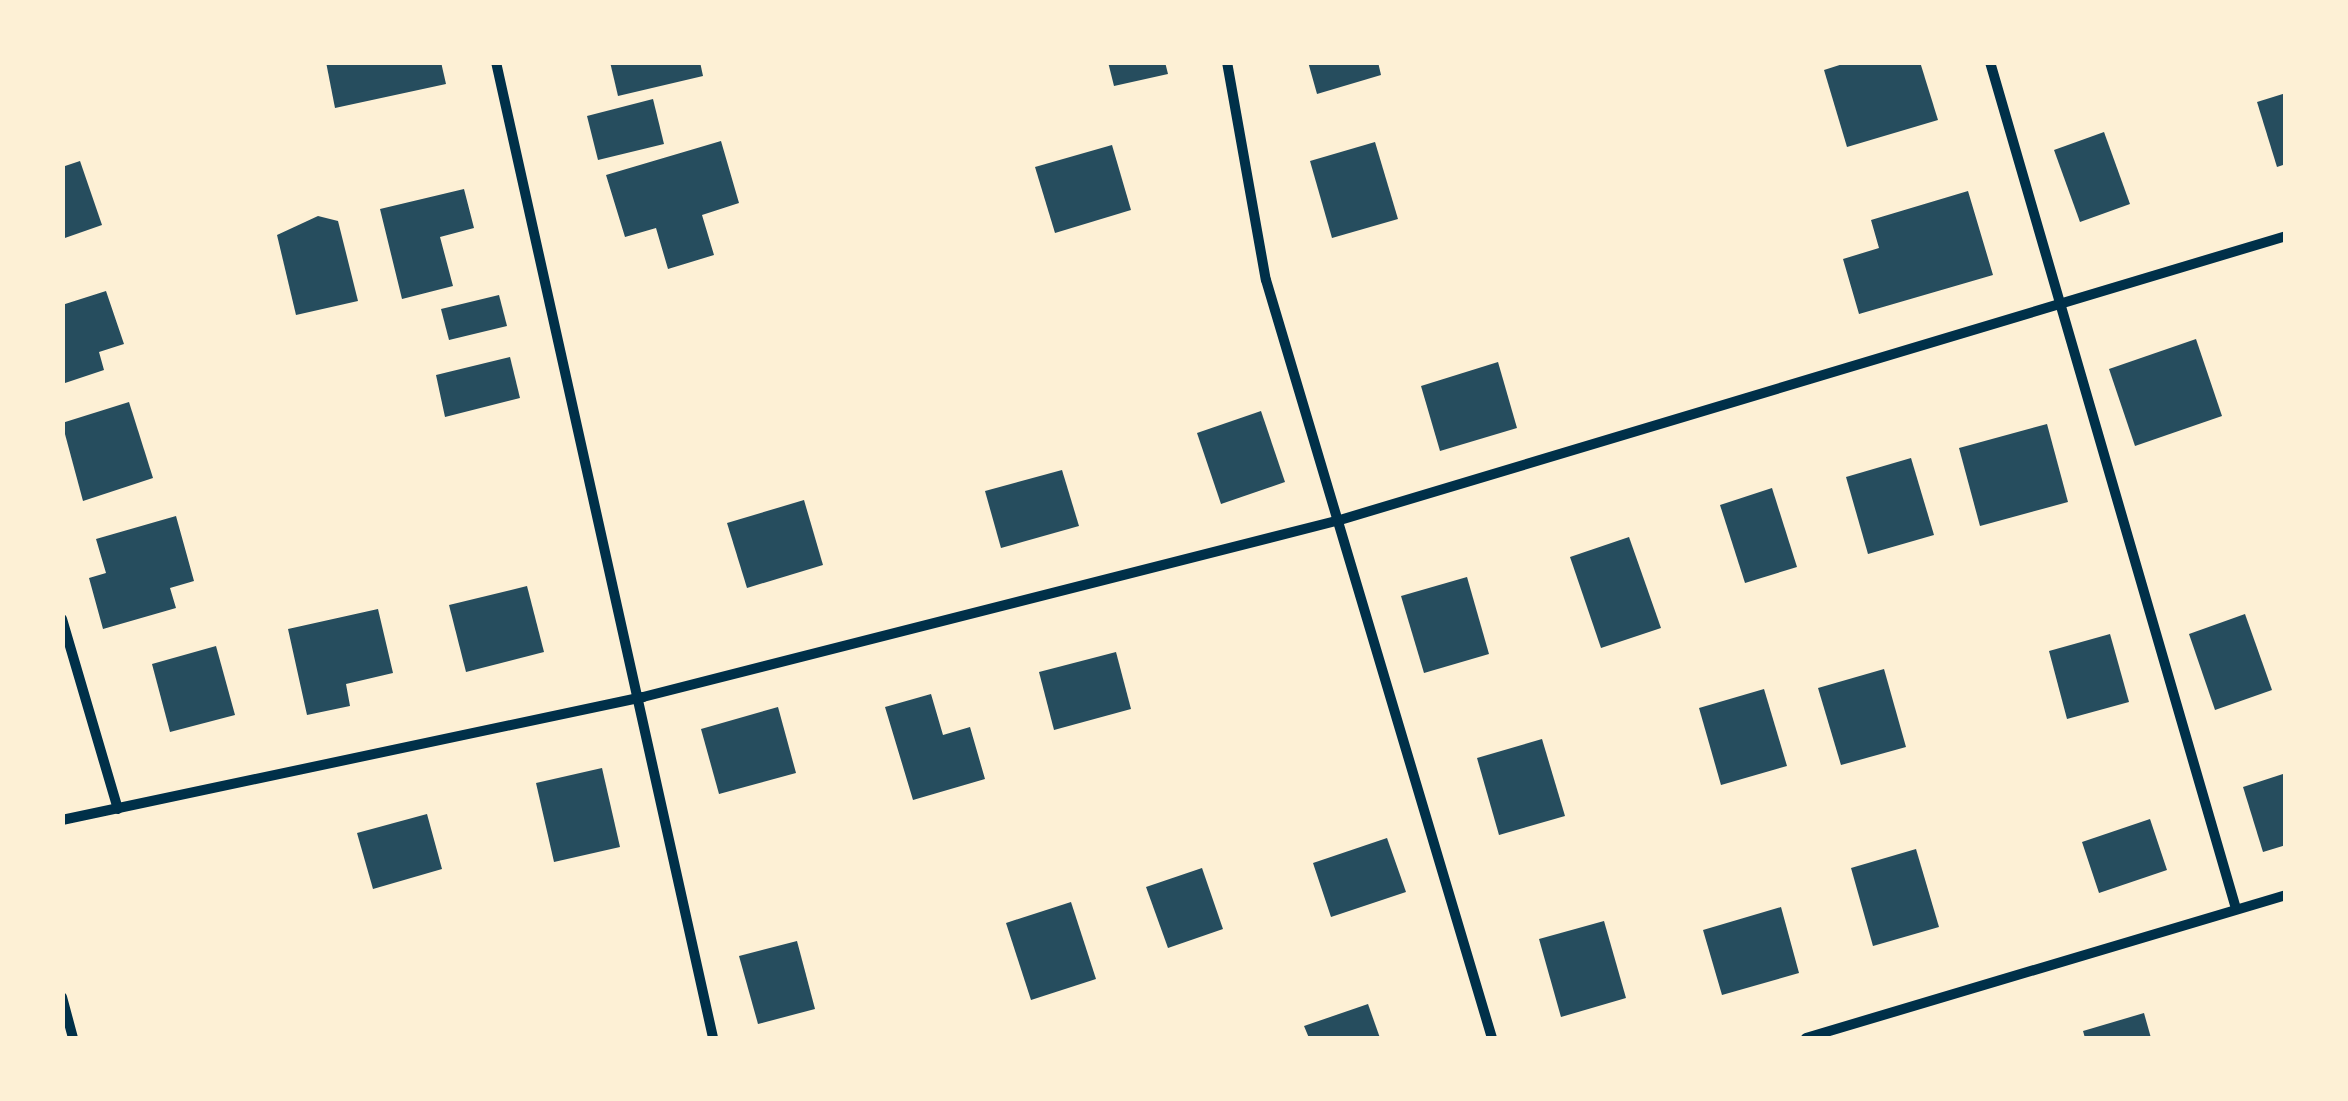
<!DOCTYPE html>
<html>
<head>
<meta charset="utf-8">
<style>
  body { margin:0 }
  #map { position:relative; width:2348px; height:1101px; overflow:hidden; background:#fdf0d5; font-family:Roboto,sans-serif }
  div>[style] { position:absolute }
  .building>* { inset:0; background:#264d5e }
  .minor>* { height:10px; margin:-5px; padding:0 5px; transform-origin:5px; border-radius:5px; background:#003049 }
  span { translate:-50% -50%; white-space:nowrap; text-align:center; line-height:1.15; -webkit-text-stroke:10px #fdf0d5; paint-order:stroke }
  .frame { position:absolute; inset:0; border:65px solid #fdf0d5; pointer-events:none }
</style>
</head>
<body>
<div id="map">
  <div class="building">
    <div style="clip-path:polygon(326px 62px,441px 62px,446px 84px,335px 108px)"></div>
    <div style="clip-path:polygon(610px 62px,700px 62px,703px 76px,618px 96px)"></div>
    <div style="clip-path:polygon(1108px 62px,1165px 62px,1168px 74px,1114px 86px)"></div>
    <div style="clip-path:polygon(1308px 62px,1378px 62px,1381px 75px,1317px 94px)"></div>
    <div style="clip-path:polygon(1849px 62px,1920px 62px,1938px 120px,1847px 147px,1824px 70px)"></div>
    <div style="clip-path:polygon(2286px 93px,2286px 164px,2277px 167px,2257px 102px)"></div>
    <div style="clip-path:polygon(653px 99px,664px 144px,598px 160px,587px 116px)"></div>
    <div style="clip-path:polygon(2104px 132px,2130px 204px,2080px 222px,2054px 150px)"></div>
    <div style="clip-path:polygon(721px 141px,739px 203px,702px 215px,714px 255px,668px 269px,656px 228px,625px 237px,606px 175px)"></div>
    <div style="clip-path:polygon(1375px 142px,1398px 219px,1332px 238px,1310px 161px)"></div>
    <div style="clip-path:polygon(1112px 145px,1131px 210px,1055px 233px,1035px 167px)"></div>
    <div style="clip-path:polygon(80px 161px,102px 225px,62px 239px,62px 167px)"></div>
    <div style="clip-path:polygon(464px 189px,474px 228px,440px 237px,453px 286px,402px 299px,380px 209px)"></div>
    <div style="clip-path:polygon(1968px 191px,1993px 275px,1859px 314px,1843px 259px,1879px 248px,1871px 220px)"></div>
    <div style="clip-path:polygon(318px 216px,338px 221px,358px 301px,296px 315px,277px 235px)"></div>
    <div style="clip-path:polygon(106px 291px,124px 344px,99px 352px,104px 370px,62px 384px,62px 305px)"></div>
    <div style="clip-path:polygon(499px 295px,507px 326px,449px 340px,441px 309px)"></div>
    <div style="clip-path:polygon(2196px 339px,2222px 416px,2135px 446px,2109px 369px)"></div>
    <div style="clip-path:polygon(510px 357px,520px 398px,445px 417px,436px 375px)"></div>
    <div style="clip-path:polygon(1498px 362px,1517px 428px,1440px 451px,1421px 386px)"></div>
    <div style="clip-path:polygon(129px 402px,153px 478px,83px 501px,62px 423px)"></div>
    <div style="clip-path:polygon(1261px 411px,1285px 482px,1221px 504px,1197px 433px)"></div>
    <div style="clip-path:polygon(2047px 424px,2068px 502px,1980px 526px,1959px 448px)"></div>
    <div style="clip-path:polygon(1911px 458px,1934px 535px,1868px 554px,1846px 477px)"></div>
    <div style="clip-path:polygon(1062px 470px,1079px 526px,1001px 548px,985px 491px)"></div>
    <div style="clip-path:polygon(1772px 488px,1797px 567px,1745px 583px,1720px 505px)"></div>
    <div style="clip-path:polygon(804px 500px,823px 565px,747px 588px,727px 523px)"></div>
    <div style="clip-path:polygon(176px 516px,194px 581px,170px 588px,176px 608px,103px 629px,89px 578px,106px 573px,96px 539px)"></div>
    <div style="clip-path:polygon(1629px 537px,1661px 628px,1601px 648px,1570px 557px)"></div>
    <div style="clip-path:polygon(1467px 577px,1489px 654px,1424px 673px,1401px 596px)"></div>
    <div style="clip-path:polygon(527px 586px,544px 652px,466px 672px,449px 605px)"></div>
    <div style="clip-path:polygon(378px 609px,393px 673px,346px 684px,350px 706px,307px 715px,288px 629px)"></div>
    <div style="clip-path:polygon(2245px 614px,2272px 690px,2215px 710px,2189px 634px)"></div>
    <div style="clip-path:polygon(2110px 634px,2129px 702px,2067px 719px,2049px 651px)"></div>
    <div style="clip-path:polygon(216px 646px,235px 715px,170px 732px,152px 664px)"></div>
    <div style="clip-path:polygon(1116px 652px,1131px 709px,1054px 730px,1039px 672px)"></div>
    <div style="clip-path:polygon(1884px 669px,1906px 747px,1841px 765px,1818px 688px)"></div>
    <div style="clip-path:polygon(1764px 689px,1787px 766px,1721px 785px,1699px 708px)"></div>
    <div style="clip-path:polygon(931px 694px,943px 735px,970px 727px,985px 779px,913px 800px,885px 707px)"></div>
    <div style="clip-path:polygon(778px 707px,796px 773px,719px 794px,701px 729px)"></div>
    <div style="clip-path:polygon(1542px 739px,1565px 816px,1499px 835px,1477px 758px)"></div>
    <div style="clip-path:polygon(602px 768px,620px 847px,554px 862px,536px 783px)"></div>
    <div style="clip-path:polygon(2286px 773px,2286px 845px,2263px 852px,2243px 787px)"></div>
    <div style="clip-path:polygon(427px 814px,442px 869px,373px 889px,357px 833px)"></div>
    <div style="clip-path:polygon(2150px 819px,2167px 870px,2099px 893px,2082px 842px)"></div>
    <div style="clip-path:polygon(1387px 838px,1406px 892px,1331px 917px,1313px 863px)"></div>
    <div style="clip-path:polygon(1916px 849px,1939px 927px,1873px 946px,1851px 868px)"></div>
    <div style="clip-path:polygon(1202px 868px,1223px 929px,1168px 948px,1146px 887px)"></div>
    <div style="clip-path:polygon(1071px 902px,1096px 979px,1031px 1000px,1006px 923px)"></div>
    <div style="clip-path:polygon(1781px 907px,1799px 973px,1722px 995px,1703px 930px)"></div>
    <div style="clip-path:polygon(1604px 921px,1626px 998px,1561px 1017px,1539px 939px)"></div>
    <div style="clip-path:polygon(797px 941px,815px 1009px,758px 1024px,739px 956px)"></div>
    <div style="clip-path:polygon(1368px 1004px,1380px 1038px,1309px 1038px,1304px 1026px)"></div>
    <div style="clip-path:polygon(2144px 1013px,2151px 1038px,2085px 1038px,2083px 1031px)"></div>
  </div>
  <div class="minor">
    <div style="left:496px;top:62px;width:1000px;rotate:77.46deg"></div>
    <div style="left:1227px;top:62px;width:221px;rotate:79.9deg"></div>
    <div style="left:1266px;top:280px;width:791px;rotate:73.4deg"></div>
    <div style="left:1990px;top:62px;width:882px;rotate:73.8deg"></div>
    <div style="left:62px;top:619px;width:198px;rotate:73.6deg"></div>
    <div style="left:62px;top:820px;width:594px;rotate:-11.95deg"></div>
    <div style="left:643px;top:697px;width:719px;rotate:-14.25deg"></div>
    <div style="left:1340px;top:520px;width:988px;rotate:-16.71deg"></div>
    <div style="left:62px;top:997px;width:42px;rotate:75deg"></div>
    <div style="left:1806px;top:1038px;width:501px;rotate:-16.59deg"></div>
  </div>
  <div class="frame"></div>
</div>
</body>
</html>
